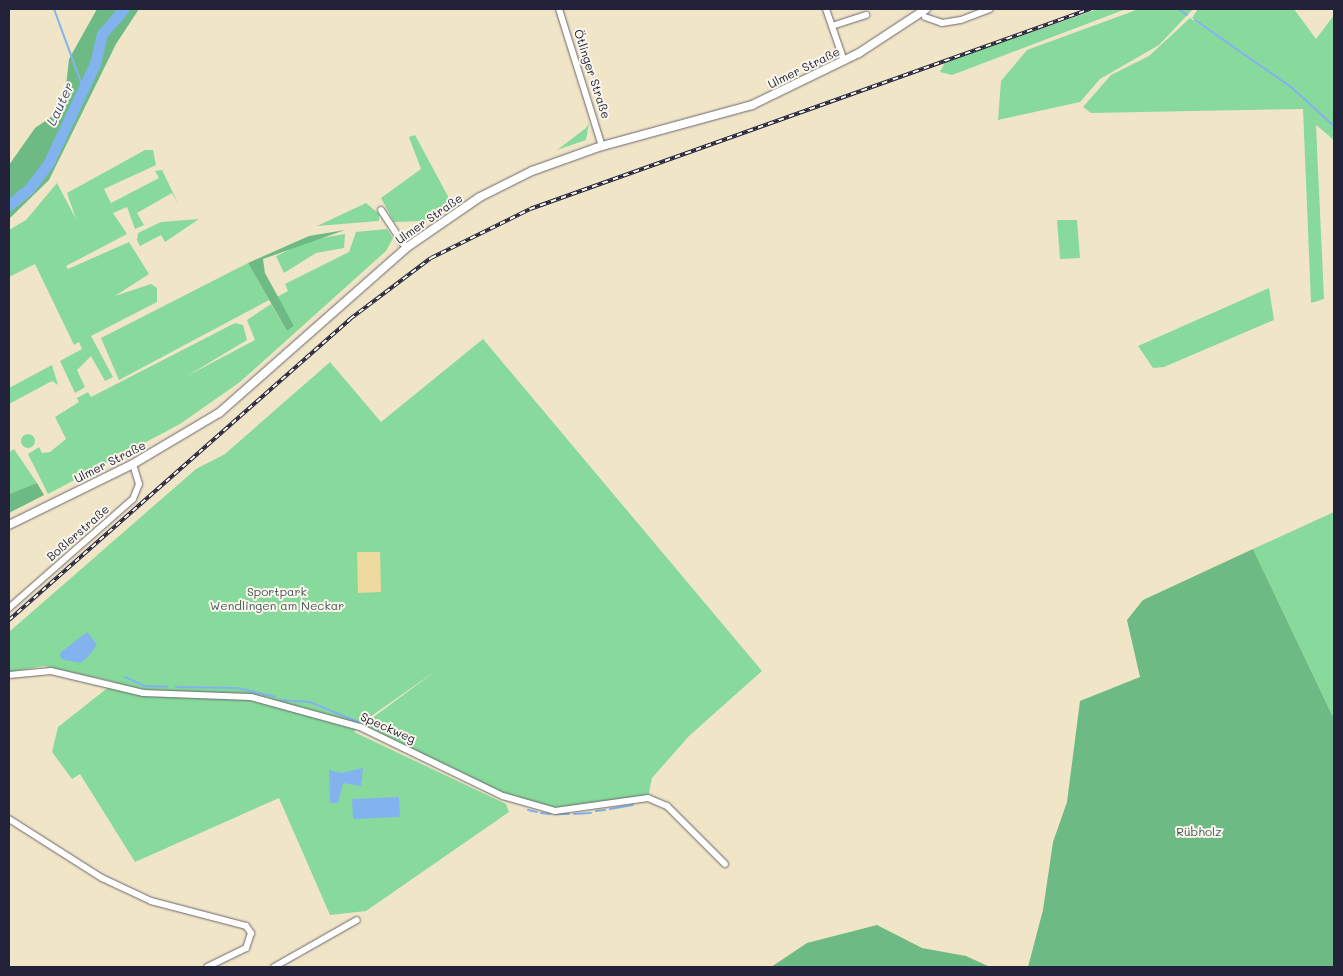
<!DOCTYPE html>
<html>
<head>
<meta charset="utf-8">
<style>
  body { margin:0 }
  #map { position:relative; width:1343px; height:976px; overflow:hidden; background:#f1e5c8; font-family:Mali,sans-serif }
  div>[style] { position:absolute }
  .green>* { inset:0; background:#87da9c }
  .round { border-radius:50% }
  .forest>* { inset:0; background:#6dba84 }
  .sand>* { inset:0; background:#eeda9e }
  .water>* { inset:0; background:#82b3ee }
  .stream>* { height:2px; margin:-1px; padding:0 1px; transform-origin:1px; border-radius:1px; background:#82b3ee }
  .river>* { height:11px; margin:-5.5px; padding:0 5.5px; transform-origin:5.5px; border-radius:5.5px; background:#82b3ee }
  .roads { filter:drop-shadow(0 0 1px #6a666c) drop-shadow(0 0 1px #6a666c) }
  .minor>* { height:6px; margin:-3px; padding:0 3px; transform-origin:3px; border-radius:3px; background:#fff }
  .major>* { height:8px; margin:-4px; padding:0 4px; transform-origin:4px; border-radius:4px; background:#fff }
  .rail>* { height:4px; margin-top:-2px; transform-origin:0; background:repeating-linear-gradient(90deg,#fbf7ec 0 5.5px,#22223b 0 11px); box-sizing:border-box; border-block:1px solid #22223b }
  span { translate:-50% -50%; white-space:nowrap; text-align:center; line-height:1.15; -webkit-text-stroke:4px #fbf7ec; paint-order:stroke }
  .street-label { font-size:12px; color:#22223b }
  .park-label { font-size:12px; color:#405958 }
  .water-label { font-size:14px; color:#44557a; font-style:italic }
  .frame { position:absolute; inset:0; border:10px solid #22223b; pointer-events:none }
</style>
</head>
<body>
<div id="map">
  <div class="green">
    <div style="clip-path:polygon(1098px 9px,1126px 9px,952px 75px,940px 72px,945px 62px)"></div>
    <div style="clip-path:polygon(1139px 9px,1193px 9px,1159px 45px,1100px 79px,1080px 102px,998px 120px,1001px 81px,1027px 50px)"></div>
    <div style="clip-path:polygon(1198px 9px,1294px 9px,1316px 39px,1334px 15px,1334px 140px,1316px 125px,1324px 299px,1311px 303px,1303px 109px,1091px 113px,1083px 107px,1111px 75px,1149px 56px,1190px 18px,1270px 71px,1192px 18px)"></div>
    <div style="clip-path:polygon(589px 123px,586px 140px,557px 150px,586px 128px)"></div>
    <div style="clip-path:polygon(415px 135px,451px 202px,423px 221px,394px 222px,381px 198px,421px 169px,409px 137px)"></div>
    <div style="clip-path:polygon(145px 150px,153px 150px,156px 165px,104px 189px,111px 203px,159px 178px,155px 171px,162px 170px,179px 205px,172px 193px,137px 213px,144px 225px,135px 229px,127px 207px,113px 213px,127px 234px,66px 266px,68px 269px,129px 242px,149px 274px,115px 296px,151px 284px,157px 288px,157px 302px,91px 336px,113px 377px,105px 381px,91px 356px,77px 370px,85px 387px,75px 393px,60px 361px,82px 349px,79px 342px,74px 345px,35px 264px,9px 277px,9px 230px,26px 220px,57px 183px,76px 219px,67px 193px)"></div>
    <div style="clip-path:polygon(366px 203px,379px 214px,379px 221px,317px 226px)"></div>
    <div style="clip-path:polygon(199px 219px,165px 242px,161px 235px,140px 246px,137px 240px,138px 233px,161px 222px)"></div>
    <div style="clip-path:polygon(1057px 220px,1077px 220px,1080px 258px,1060px 259px)"></div>
    <div style="clip-path:polygon(387px 229px,393px 238px,386px 251px,240px 382px,180px 424px,48px 494px,28px 454px,39px 447px,42px 453px,50px 452px,66px 439px,55px 417px,79px 402px,77px 398px,88px 392px,91px 397px,235px 323px,243px 325px,247px 340px,187px 376px,255px 340px,247px 320px,271px 304px,287px 331px,294px 326px,277px 297px,288px 291px,285px 284px,349px 252px,356px 232px)"></div>
    <div style="clip-path:polygon(345px 234px,344px 248px,316px 253px,284px 273px,276px 256px,310px 240px)"></div>
    <div style="clip-path:polygon(248px 263px,269px 300px,119px 380px,101px 338px)"></div>
    <div style="clip-path:polygon(1269px 288px,1274px 320px,1164px 367px,1153px 368px,1138px 346px)"></div>
    <div style="clip-path:polygon(483px 339px,762px 671px,689px 736px,652px 778px,648px 798px,555px 811px,522px 803px,360px 727px,437px 670px,360px 724px,354px 732px,506px 804px,509px 812px,366px 911px,330px 915px,279px 798px,135px 862px,80px 774px,72px 779px,52px 752px,58px 727px,115px 682px,44px 666px,9px 672px,9px 632px,196px 469px,225px 454px,330px 362px,381px 422px)"></div>
    <div style="clip-path:polygon(52px 365px,58px 385px,52px 381px,9px 404px,9px 388px)"></div>
    <div class="round" style="left:21px;top:434px;width:14px;height:14px"></div>
    <div style="clip-path:polygon(14px 449px,37px 483px,9px 494px,9px 452px)"></div>
    <div style="clip-path:polygon(1334px 512px,1334px 719px,1253px 549px)"></div>
  </div>
  <div class="forest">
    <div style="clip-path:polygon(97px 9px,139px 9px,116px 44px,49px 180px,9px 219px,9px 165px,35px 128px,54px 115px,66px 86px,69px 59px)"></div>
    <div style="clip-path:polygon(345px 230px,263px 259px,265px 273px,294px 326px,287px 331px,248px 263px,309px 236px)"></div>
    <div style="clip-path:polygon(37px 483px,44px 495px,9px 513px,9px 494px)"></div>
    <div style="clip-path:polygon(1253px 549px,1334px 719px,1334px 967px,1028px 967px,1043px 910px,1053px 842px,1067px 802px,1080px 701px,1140px 677px,1127px 620px,1143px 600px)"></div>
    <div style="clip-path:polygon(877px 925px,922px 948px,966px 956px,990px 967px,771px 967px,807px 943px)"></div>
  </div>
  <div class="sand">
    <div style="clip-path:polygon(357px 552px,380px 552px,381px 592px,358px 593px)"></div>
  </div>
  <div class="water">
    <div style="clip-path:polygon(87px 632px,97px 645px,86px 659px,80px 663px,61px 659px,60px 653px)"></div>
    <div style="clip-path:polygon(363px 768px,361px 786px,343px 783px,338px 803px,330px 803px,329px 770px,341px 773px)"></div>
    <div style="clip-path:polygon(399px 797px,400px 817px,353px 819px,352px 799px)"></div>
  </div>
  <div class="stream">
    <div style="left:54px;top:9px;width:84px;rotate:69.8deg"></div>
    <div style="left:1143px;top:9px;width:14px"></div>
    <div style="left:1179px;top:9px;width:10px;rotate:37deg"></div>
    <div style="left:1195px;top:20px;width:117px;rotate:34.9deg"></div>
    <div style="left:1291px;top:87px;width:58px;rotate:42.2deg"></div>
    <div style="left:125px;top:677px;width:21px;rotate:25deg"></div>
    <div style="left:144px;top:686px;width:23px;rotate:2deg"></div>
    <div style="left:176px;top:687px;width:61px;rotate:0.9deg"></div>
    <div style="left:237px;top:688px;width:39px;rotate:13deg"></div>
    <div style="left:280px;top:700px;width:30px;rotate:4deg"></div>
    <div style="left:310px;top:702px;width:52px;rotate:22.6deg"></div>
    <div style="left:610px;top:809px;width:23px;rotate:-10deg"></div>
    <div style="left:528px;top:810px;width:9px;rotate:13deg"></div>
    <div style="left:596px;top:811px;width:9px;rotate:-6deg"></div>
    <div style="left:541px;top:813px;width:9px;rotate:6deg"></div>
    <div style="left:555px;top:814px;width:14px"></div>
    <div style="left:574px;top:814px;width:17px;rotate:-3deg"></div>
  </div>
  <div class="river">
    <div style="left:9px;top:205px;width:26px;rotate:-39deg"></div>
    <div style="left:29px;top:189px;width:34px;rotate:-53deg"></div>
    <div style="left:49px;top:162px;width:108px;rotate:-64.9deg"></div>
    <div style="left:95px;top:64px;width:31px;rotate:-77deg"></div>
    <div style="left:102px;top:34px;width:33px;rotate:-49deg"></div>
  </div>
  <div class="roads">
    <div class="minor">
      <div style="left:559px;top:9px;width:144px;rotate:72.6deg"></div>
      <div style="left:826px;top:9px;width:55px;rotate:70.9deg"></div>
      <div style="left:925px;top:17px;width:18px;rotate:19deg"></div>
      <div style="left:942px;top:23px;width:19px;rotate:-9deg"></div>
      <div style="left:961px;top:20px;width:31px;rotate:-21deg"></div>
      <div style="left:832px;top:26px;width:36px;rotate:-18deg"></div>
      <div style="left:381px;top:210px;width:45px;rotate:56.7deg"></div>
      <div style="left:9px;top:608px;width:165px;rotate:-41.3deg"></div>
      <div style="left:133px;top:499px;width:16px;rotate:-68deg"></div>
      <div style="left:139px;top:484px;width:21px;rotate:-107deg"></div>
      <div style="left:9px;top:675px;width:42px;rotate:-5.4deg"></div>
      <div style="left:51px;top:671px;width:95px;rotate:13.4deg"></div>
      <div style="left:143px;top:693px;width:108px;rotate:2.1deg"></div>
      <div style="left:251px;top:697px;width:113px;rotate:15.4deg"></div>
      <div style="left:360px;top:727px;width:159px;rotate:25.8deg"></div>
      <div style="left:503px;top:796px;width:54px;rotate:16.1deg"></div>
      <div style="left:555px;top:811px;width:94px;rotate:-8deg"></div>
      <div style="left:648px;top:798px;width:21px;rotate:23deg"></div>
      <div style="left:667px;top:806px;width:82px;rotate:45deg"></div>
      <div style="left:9px;top:819px;width:110px;rotate:32.4deg"></div>
      <div style="left:102px;top:878px;width:54px;rotate:25.1deg"></div>
      <div style="left:151px;top:901px;width:98px;rotate:14.7deg"></div>
      <div style="left:246px;top:926px;width:9px;rotate:54deg"></div>
      <div style="left:251px;top:933px;width:16px;rotate:108deg"></div>
      <div style="left:246px;top:948px;width:43px;rotate:154deg"></div>
      <div style="left:274px;top:967px;width:95px;rotate:-29.5deg"></div>
    </div>
    <div class="major">
      <div style="left:9px;top:525px;width:138px;rotate:-26.2deg"></div>
      <div style="left:133px;top:464px;width:100px;rotate:-30.7deg"></div>
      <div style="left:219px;top:413px;width:249px;rotate:-41.4deg"></div>
      <div style="left:406px;top:248px;width:90px;rotate:-34.6deg"></div>
      <div style="left:480px;top:197px;width:58px;rotate:-26.6deg"></div>
      <div style="left:532px;top:171px;width:74px;rotate:-19.7deg"></div>
      <div style="left:602px;top:146px;width:156px;rotate:-15.3deg"></div>
      <div style="left:752px;top:105px;width:119px;rotate:-25.9deg"></div>
      <div style="left:859px;top:53px;width:80px;rotate:-33.3deg"></div>
    </div>
  </div>
  <div class="rail">
    <div style="left:9px;top:620px;width:455px;rotate:-41.4deg"></div>
    <div style="left:350px;top:319px;width:101px;rotate:-37deg"></div>
    <div style="left:431px;top:258px;width:110px;rotate:-26.3deg"></div>
    <div style="left:530px;top:209px;width:595px;rotate:-19.65deg"></div>
  </div>
  <div class="street-label">
    <span style="left:804px;top:68px;rotate:-26deg">Ulmer Straße</span>
    <span style="left:592px;top:74px;rotate:72deg">Ötlinger Straße</span>
    <span style="left:429px;top:219px;rotate:-35deg">Ulmer Straße</span>
    <span style="left:110px;top:462px;rotate:-27deg">Ulmer Straße</span>
    <span style="left:78px;top:533px;rotate:-41deg">Boßlerstraße</span>
    <span style="left:388px;top:728px;rotate:24deg">Speckweg</span>
  </div>
  <div class="park-label">
    <span style="left:277px;top:599px">Sportpark<br>Wendlingen am Neckar</span>
    <span style="left:1199px;top:832px">Rübholz</span>
  </div>
  <div class="water-label">
    <span style="left:60px;top:104px;rotate:-65deg">Lauter</span>
  </div>
  <div class="frame"></div>
</div>
</body>
</html>
